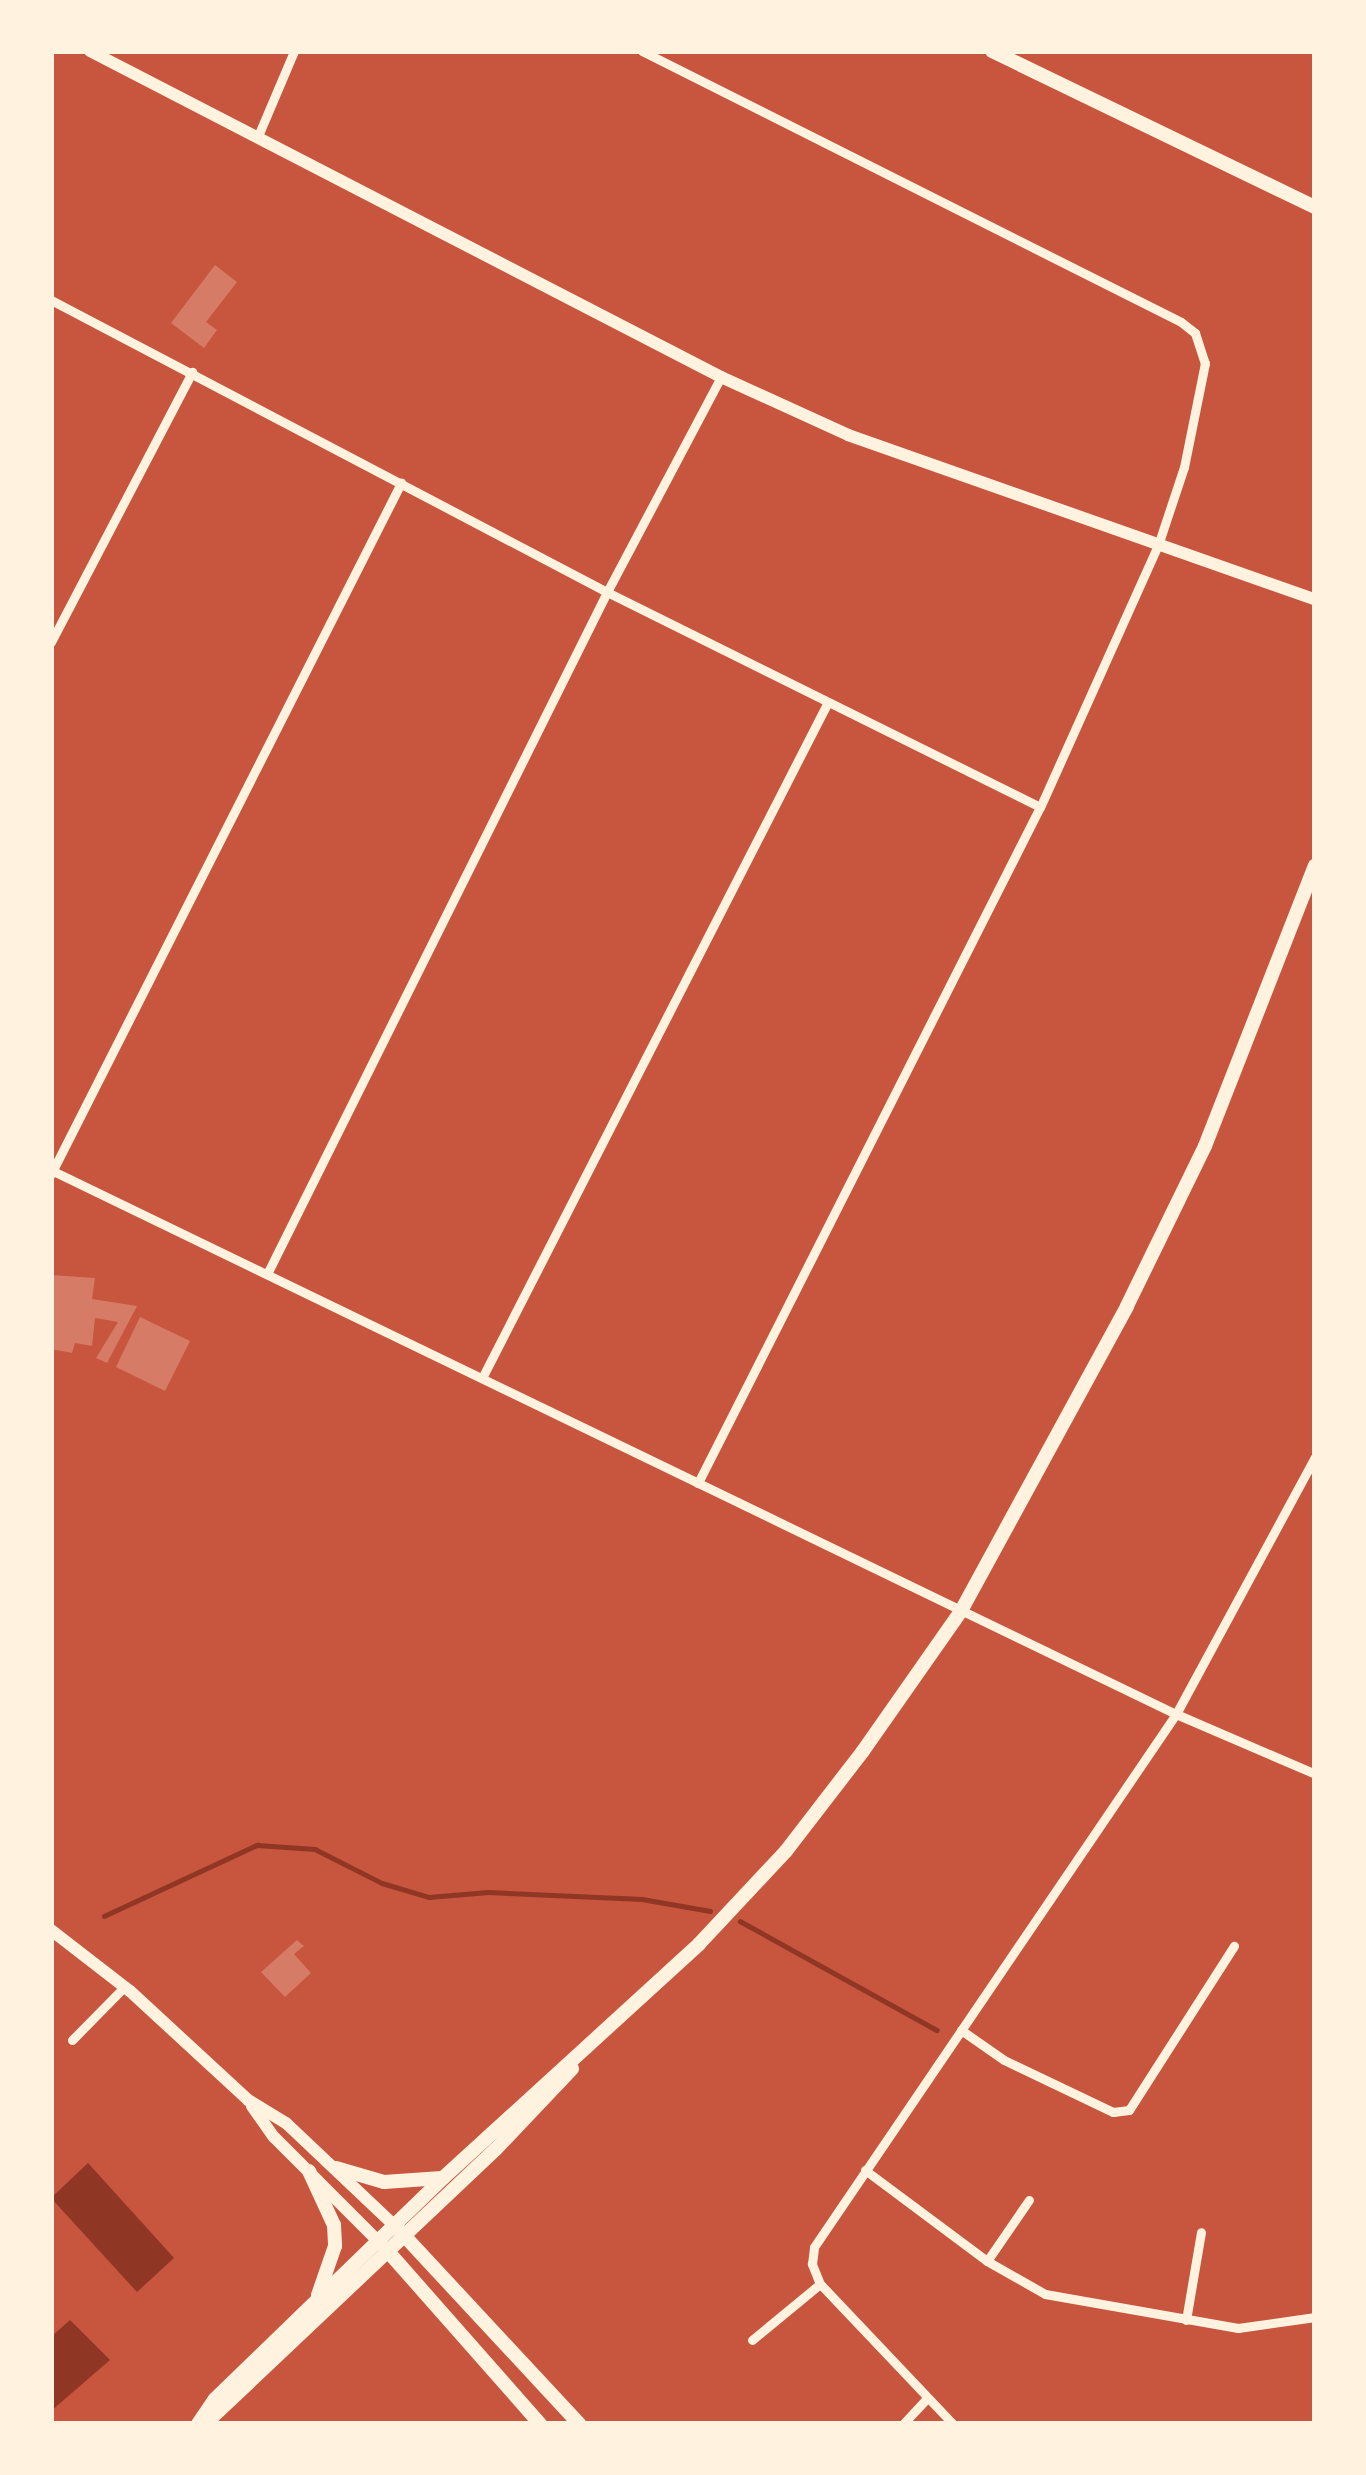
<!DOCTYPE html>
<html>
<head>
<meta charset="utf-8">
<style>
  body { margin:0 }
  #map { position:relative; width:1366px; height:2475px; overflow:hidden; background:#c8553d; font-family:Montserrat,sans-serif }
  div>[style] { position:absolute }
  .water>* { inset:0; background:#8f3625 }
  .stream>* { height:4.5px; margin:-2.25px; padding:0 2.25px; transform-origin:2.25px; border-radius:2.25px; background:#8f3625 }
  .building>* { inset:0; background:#d67c66 }
  .minor>* { height:9px; margin:-4.5px; padding:0 4.5px; transform-origin:4.5px; border-radius:4.5px; background:#fff3e0 }
  .tertiary>* { height:12px; margin:-6px; padding:0 6px; transform-origin:6px; border-radius:6px; background:#fff3e0 }
  .secondary>* { height:14px; margin:-7px; padding:0 7px; transform-origin:7px; border-radius:7px; background:#fff3e0 }
  span { translate:-50% -50%; white-space:nowrap; text-align:center; line-height:1.15; -webkit-text-stroke:12px #fff3e0; paint-order:stroke }
  .frame { position:absolute; inset:0; border:54px solid #fff3e0; pointer-events:none }
</style>
</head>
<body>
<div id="map">
  <div class="water">
    <div style="clip-path:polygon(88px 2163px,174px 2258px,137px 2292px,51px 2198px)"></div>
    <div style="clip-path:polygon(70px 2320px,110px 2360px,51px 2411px,51px 2337px)"></div>
  </div>
  <div class="stream">
    <div style="left:104px;top:1916px;width:169px;rotate:-24.9deg"></div>
    <div style="left:257px;top:1845px;width:58px;rotate:3.9deg"></div>
    <div style="left:315px;top:1849px;width:75px;rotate:26.9deg"></div>
    <div style="left:382px;top:1883px;width:49px;rotate:16.6deg"></div>
    <div style="left:429px;top:1897px;width:59px;rotate:-4.8deg"></div>
    <div style="left:488px;top:1892px;width:154px;rotate:2.6deg"></div>
    <div style="left:642px;top:1899px;width:69px;rotate:10deg"></div>
    <div style="left:740px;top:1921px;width:225px;rotate:29deg"></div>
  </div>
  <div class="building">
    <div style="clip-path:polygon(215px 265px,237px 282px,206px 322px,217px 330px,204px 348px,171px 323px)"></div>
    <div style="clip-path:polygon(51px 1275px,95px 1278px,92px 1299px,137px 1306px,107px 1363px,96px 1358px,118px 1322px,95px 1318px,92px 1346px,75px 1343px,72px 1353px,51px 1349px)"></div>
    <div style="clip-path:polygon(140px 1317px,190px 1341px,165px 1391px,116px 1367px)"></div>
    <div style="clip-path:polygon(297px 1940px,304px 1946px,294px 1954px,311px 1973px,285px 1997px,261px 1972px)"></div>
  </div>
  <div class="minor">
    <div style="left:642px;top:51px;width:603px;rotate:26.69deg"></div>
    <div style="left:1181px;top:322px;width:18px;rotate:38deg"></div>
    <div style="left:1195px;top:333px;width:32px;rotate:72deg"></div>
    <div style="left:1205px;top:363px;width:106px;rotate:101.4deg"></div>
    <div style="left:1184px;top:467px;width:82px;rotate:108.4deg"></div>
    <div style="left:1158px;top:545px;width:287px;rotate:114.2deg"></div>
    <div style="left:1040px;top:807px;width:758px;rotate:116.84deg"></div>
    <div style="left:258px;top:136px;width:92px;rotate:-67deg"></div>
    <div style="left:51px;top:300px;width:628px;rotate:27.71deg"></div>
    <div style="left:607px;top:592px;width:483px;rotate:26.4deg"></div>
    <div style="left:51px;top:642px;width:305px;rotate:-62.4deg"></div>
    <div style="left:51px;top:1170px;width:1250px;rotate:25.81deg"></div>
    <div style="left:1176px;top:1714px;width:151px;rotate:23.3deg"></div>
    <div style="left:51px;top:1174px;width:775px;rotate:-63.14deg"></div>
    <div style="left:267px;top:1274px;width:762px;rotate:-63.5deg"></div>
    <div style="left:607px;top:592px;width:243px;rotate:-62.1deg"></div>
    <div style="left:482px;top:1378px;width:759px;rotate:-62.9deg"></div>
    <div style="left:961px;top:2030px;width:52px;rotate:34.9deg"></div>
    <div style="left:1004px;top:2060px;width:121px;rotate:25.5deg"></div>
    <div style="left:1113px;top:2112px;width:16px;rotate:-7deg"></div>
    <div style="left:1129px;top:2110px;width:195px;rotate:-57.4deg"></div>
    <div style="left:72px;top:2040px;width:76px;rotate:-45.5deg"></div>
    <div style="left:865px;top:2170px;width:152px;rotate:36.7deg"></div>
    <div style="left:987px;top:2261px;width:67px;rotate:29.6deg"></div>
    <div style="left:1045px;top:2294px;width:196px;rotate:10deg"></div>
    <div style="left:1238px;top:2328px;width:78px;rotate:-8.1deg"></div>
    <div style="left:987px;top:2261px;width:74px;rotate:-55.5deg"></div>
    <div style="left:1186px;top:2320px;width:89px;rotate:-80.3deg"></div>
    <div style="left:752px;top:2340px;width:88px;rotate:-39.5deg"></div>
    <div style="left:903px;top:2424px;width:35px;rotate:-47deg"></div>
    <div style="left:953px;top:2424px;width:193px;rotate:-133.5deg"></div>
    <div style="left:820px;top:2284px;width:22px;rotate:-112deg"></div>
    <div style="left:812px;top:2264px;width:17px;rotate:-83deg"></div>
    <div style="left:814px;top:2247px;width:644px;rotate:-55.82deg"></div>
    <div style="left:1176px;top:1714px;width:292px;rotate:-61.6deg"></div>
  </div>
  <div class="tertiary">
    <div style="left:90px;top:51px;width:710px;rotate:27.32deg"></div>
    <div style="left:721px;top:377px;width:140px;rotate:24.5deg"></div>
    <div style="left:848px;top:435px;width:495px;rotate:19.4deg"></div>
    <div style="left:51px;top:1930px;width:100px;rotate:37.7deg"></div>
    <div style="left:130px;top:1991px;width:161px;rotate:42.7deg"></div>
    <div style="left:248px;top:2100px;width:44px;rotate:31.2deg"></div>
    <div style="left:286px;top:2123px;width:150px;rotate:43.4deg"></div>
    <div style="left:252px;top:2106px;width:38px;rotate:55deg"></div>
    <div style="left:274px;top:2137px;width:147px;rotate:45deg"></div>
  </div>
  <div class="secondary">
    <div style="left:992px;top:51px;width:359px;rotate:25.8deg"></div>
    <div style="left:336px;top:2168px;width:50px;rotate:16.3deg"></div>
    <div style="left:384px;top:2182px;width:58px;rotate:-3.9deg"></div>
    <div style="left:309px;top:2171px;width:60px;rotate:65.2deg"></div>
    <div style="left:334px;top:2225px;width:21px;rotate:87deg"></div>
    <div style="left:335px;top:2246px;width:52px;rotate:109.1deg"></div>
    <div style="left:399px;top:2230px;width:265px;rotate:47.1deg"></div>
    <div style="left:385px;top:2248px;width:235px;rotate:48.6deg"></div>
    <div style="left:198px;top:2424px;width:30px;rotate:-56deg"></div>
    <div style="left:215px;top:2399px;width:318px;rotate:-44.1deg"></div>
    <div style="left:443px;top:2178px;width:347px;rotate:-42.4deg"></div>
    <div style="left:699px;top:1944px;width:127px;rotate:-46.9deg"></div>
    <div style="left:786px;top:1851px;width:126px;rotate:-52.4deg"></div>
    <div style="left:863px;top:1751px;width:171px;rotate:-55deg"></div>
    <div style="left:961px;top:1611px;width:347px;rotate:-61.4deg"></div>
    <div style="left:1127px;top:1306px;width:178px;rotate:-64deg"></div>
    <div style="left:1205px;top:1146px;width:301px;rotate:-68.6deg"></div>
    <div style="left:205px;top:2424px;width:399px;rotate:-43.4deg"></div>
    <div style="left:495px;top:2150px;width:112px;rotate:-46.5deg"></div>
  </div>
  <div class="frame"></div>
</div>
</body>
</html>
